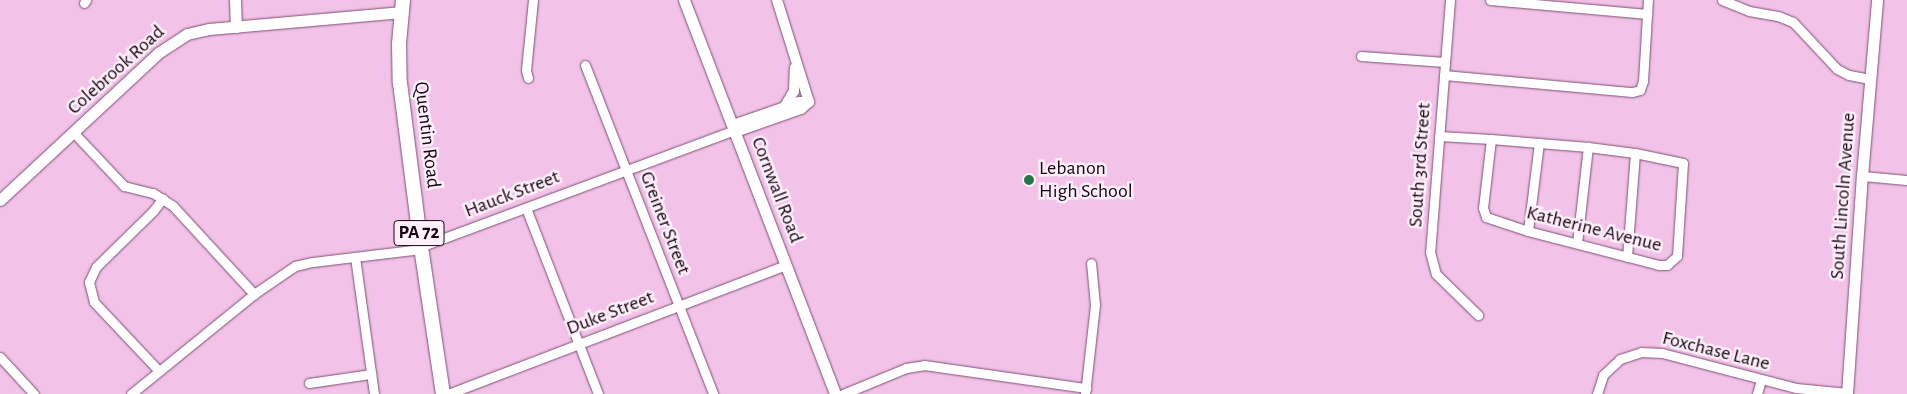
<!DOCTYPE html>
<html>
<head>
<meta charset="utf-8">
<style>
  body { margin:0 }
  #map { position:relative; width:1907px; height:394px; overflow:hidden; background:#f3c2e8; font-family:"Alegreya Sans",sans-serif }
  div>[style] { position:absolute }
  .roads { filter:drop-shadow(0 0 1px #7d5274) drop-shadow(0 0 1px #7d5274) }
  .minor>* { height:9px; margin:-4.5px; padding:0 4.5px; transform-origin:4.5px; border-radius:4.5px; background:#fff }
  .tertiary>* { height:10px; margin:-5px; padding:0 5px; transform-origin:5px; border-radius:5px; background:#fff }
  .secondary>* { height:11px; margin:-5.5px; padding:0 5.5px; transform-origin:5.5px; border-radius:5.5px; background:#fff }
  .trunk>* { height:14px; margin:-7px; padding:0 7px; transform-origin:7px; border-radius:7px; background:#fff }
  .dots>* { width:14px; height:14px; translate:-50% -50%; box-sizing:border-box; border:2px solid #ffeffb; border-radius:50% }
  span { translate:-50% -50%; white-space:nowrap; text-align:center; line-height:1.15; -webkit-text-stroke:5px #ffeffb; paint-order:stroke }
  .shield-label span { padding:1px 4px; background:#ffeffb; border:1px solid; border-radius:4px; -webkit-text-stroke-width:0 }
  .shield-label { font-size:19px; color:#160613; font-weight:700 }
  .street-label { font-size:20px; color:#160613 }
  .poi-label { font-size:20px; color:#160613 }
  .left { translate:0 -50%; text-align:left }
</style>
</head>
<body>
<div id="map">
  <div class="roads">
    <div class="minor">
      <div style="left:1450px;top:0;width:253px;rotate:94.5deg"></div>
      <div style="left:1430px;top:252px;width:23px;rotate:75deg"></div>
      <div style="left:1436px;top:274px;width:59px;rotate:44.3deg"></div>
      <div style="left:1490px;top:0;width:158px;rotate:5.1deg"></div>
      <div style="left:1722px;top:0;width:29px;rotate:22deg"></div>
      <div style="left:1749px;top:11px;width:29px;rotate:10deg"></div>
      <div style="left:1778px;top:16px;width:16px;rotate:22deg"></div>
      <div style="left:1793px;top:22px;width:64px;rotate:46.9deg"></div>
      <div style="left:1837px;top:69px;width:13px;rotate:27deg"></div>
      <div style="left:1849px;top:75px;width:21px;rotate:11deg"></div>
      <div style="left:84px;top:3px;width:4px;rotate:-56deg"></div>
      <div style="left:1361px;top:56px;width:84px;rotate:4.1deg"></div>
      <div style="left:585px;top:65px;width:353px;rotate:68.7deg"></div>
      <div style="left:1444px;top:75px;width:189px;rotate:5.2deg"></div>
      <div style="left:1632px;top:92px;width:8px;rotate:-14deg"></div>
      <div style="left:1640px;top:90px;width:9px;rotate:-72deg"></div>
      <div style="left:1643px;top:81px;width:81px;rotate:-86.5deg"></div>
      <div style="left:528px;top:78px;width:8px;rotate:-104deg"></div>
      <div style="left:526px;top:70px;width:70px;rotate:-84.3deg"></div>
      <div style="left:74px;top:133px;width:73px;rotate:46.7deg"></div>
      <div style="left:124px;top:186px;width:30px;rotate:14deg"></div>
      <div style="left:153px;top:193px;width:24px;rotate:33deg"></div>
      <div style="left:173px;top:206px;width:120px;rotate:47.4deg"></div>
      <div style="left:1439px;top:136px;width:52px;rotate:3.3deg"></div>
      <div style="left:1491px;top:139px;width:48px;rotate:4.8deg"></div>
      <div style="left:1539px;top:143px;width:49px;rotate:4.7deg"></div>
      <div style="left:1588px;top:147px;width:47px;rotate:7.3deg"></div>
      <div style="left:1635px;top:153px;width:49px;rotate:11.8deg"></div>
      <div style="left:1683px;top:163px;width:93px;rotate:93.7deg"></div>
      <div style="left:1677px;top:256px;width:13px;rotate:138deg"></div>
      <div style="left:1667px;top:265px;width:8px;rotate:180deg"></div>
      <div style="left:1659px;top:265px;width:135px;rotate:-165.5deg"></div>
      <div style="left:1528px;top:231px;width:44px;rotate:-161.6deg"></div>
      <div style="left:1486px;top:217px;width:9px;rotate:-108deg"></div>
      <div style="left:1483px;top:208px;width:69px;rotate:-83.4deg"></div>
      <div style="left:1862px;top:176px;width:45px;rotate:5.1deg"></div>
      <div style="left:526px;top:208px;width:199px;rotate:68.8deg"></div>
      <div style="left:1528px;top:231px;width:89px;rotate:-82.9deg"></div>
      <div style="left:1577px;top:243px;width:97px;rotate:-83.5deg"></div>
      <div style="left:355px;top:257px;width:138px;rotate:82.1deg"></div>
      <div style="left:1627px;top:257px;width:104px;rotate:-85.6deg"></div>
      <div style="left:0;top:357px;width:50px;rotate:47.4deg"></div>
      <div style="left:159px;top:371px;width:95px;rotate:-133.3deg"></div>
      <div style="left:94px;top:302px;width:21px;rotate:-104deg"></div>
      <div style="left:89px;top:282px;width:17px;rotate:-65deg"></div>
      <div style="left:96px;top:267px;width:80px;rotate:-44.5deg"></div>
      <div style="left:153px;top:211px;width:16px;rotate:-52deg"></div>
      <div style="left:309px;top:383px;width:63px;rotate:-8.3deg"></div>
      <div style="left:131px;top:394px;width:159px;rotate:-39.1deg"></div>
      <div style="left:254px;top:294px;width:50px;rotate:-34.3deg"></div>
      <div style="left:295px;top:266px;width:18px;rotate:-13deg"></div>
      <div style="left:313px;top:262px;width:100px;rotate:-6.9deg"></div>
      <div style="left:412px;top:250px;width:344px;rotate:-20.4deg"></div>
      <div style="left:448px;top:394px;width:361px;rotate:-20.9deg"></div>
      <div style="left:843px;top:394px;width:68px;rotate:-22.4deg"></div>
      <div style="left:906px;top:368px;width:18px;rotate:-9deg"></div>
      <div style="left:924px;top:365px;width:164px;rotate:8.1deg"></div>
      <div style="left:1085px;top:394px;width:90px;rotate:-83.6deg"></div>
      <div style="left:1095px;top:305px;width:42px;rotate:-95.4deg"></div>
      <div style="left:1597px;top:394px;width:20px;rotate:-72deg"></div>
      <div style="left:1603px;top:375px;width:23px;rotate:-43deg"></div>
      <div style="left:1620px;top:359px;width:22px;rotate:-18deg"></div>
      <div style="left:1641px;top:352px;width:21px;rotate:3deg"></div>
      <div style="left:1662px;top:353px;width:138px;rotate:14.6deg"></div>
      <div style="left:1796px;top:388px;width:52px;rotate:5.5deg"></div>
      <div style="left:1757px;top:394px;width:15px;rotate:-74deg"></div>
    </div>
    <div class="tertiary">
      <div style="left:777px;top:0;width:107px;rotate:72.6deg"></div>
      <div style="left:785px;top:106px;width:17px;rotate:-59deg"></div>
      <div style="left:794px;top:91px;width:23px;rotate:-88deg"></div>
      <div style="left:734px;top:130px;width:9px;rotate:-54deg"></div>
      <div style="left:739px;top:123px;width:64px;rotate:-19.3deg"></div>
      <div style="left:799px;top:102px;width:10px"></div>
      <div style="left:734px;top:130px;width:7px"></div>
      <div style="left:741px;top:130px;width:64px;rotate:-19.3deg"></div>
      <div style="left:801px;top:109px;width:11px;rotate:-41deg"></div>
    </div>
    <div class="secondary">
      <div style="left:235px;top:0;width:27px;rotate:88deg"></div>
      <div style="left:684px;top:0;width:422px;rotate:69deg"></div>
      <div style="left:0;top:200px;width:216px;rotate:-42.9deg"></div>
      <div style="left:158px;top:53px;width:35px;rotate:-33deg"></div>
      <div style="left:187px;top:34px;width:23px;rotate:-13deg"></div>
      <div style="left:209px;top:29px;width:194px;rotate:-5deg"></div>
      <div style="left:1847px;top:394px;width:219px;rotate:-86.1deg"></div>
      <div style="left:1862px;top:176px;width:177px;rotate:-85.1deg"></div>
    </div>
    <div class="trunk">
      <div style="left:403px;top:0;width:44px;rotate:95.2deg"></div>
      <div style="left:399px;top:44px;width:39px;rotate:89deg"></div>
      <div style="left:400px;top:83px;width:165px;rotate:82.7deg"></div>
      <div style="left:421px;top:247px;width:149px;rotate:81.5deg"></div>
    </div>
  </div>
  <div class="dots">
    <div style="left:1029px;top:180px;background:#257647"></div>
  </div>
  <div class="shield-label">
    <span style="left:419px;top:233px">PA 72</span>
  </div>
  <div class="street-label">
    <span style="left:116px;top:70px;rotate:-42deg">Colebrook Road</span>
    <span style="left:427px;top:135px;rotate:83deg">Quentin Road</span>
    <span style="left:1420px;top:165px;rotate:-86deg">South 3rd Street</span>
    <span style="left:777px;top:190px;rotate:69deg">Cornwall Road</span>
    <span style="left:512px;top:194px;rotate:-21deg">Hauck Street</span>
    <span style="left:1843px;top:196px;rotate:-86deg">South Lincoln Avenue</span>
    <span style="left:665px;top:223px;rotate:69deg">Greiner Street</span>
    <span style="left:1594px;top:229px;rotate:14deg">Katherine Avenue</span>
    <span style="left:610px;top:313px;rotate:-21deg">Duke Street</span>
    <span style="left:1716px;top:351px;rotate:14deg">Foxchase Lane</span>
  </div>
  <div class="poi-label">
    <span class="left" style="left:1039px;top:180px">Lebanon<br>High School</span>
  </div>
</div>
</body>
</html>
